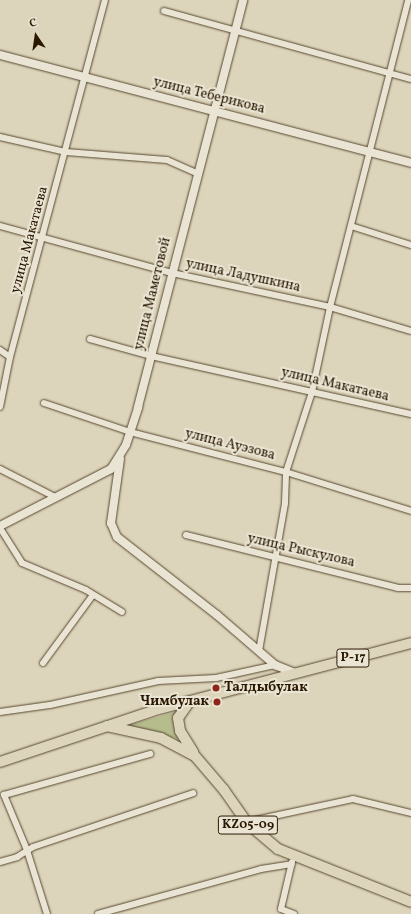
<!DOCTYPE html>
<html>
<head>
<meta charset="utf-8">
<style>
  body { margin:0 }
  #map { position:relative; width:411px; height:914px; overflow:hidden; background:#ddd5bb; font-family:Vollkorn,serif }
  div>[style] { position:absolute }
  .green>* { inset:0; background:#b7bc8c }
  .roads { filter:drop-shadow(0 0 1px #584730) drop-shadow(0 0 1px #584730) }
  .minor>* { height:6px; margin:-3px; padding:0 3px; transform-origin:3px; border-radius:3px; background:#e9e4d3 }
  .tertiary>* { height:8px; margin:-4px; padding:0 4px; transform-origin:4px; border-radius:4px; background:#e9e4d3 }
  .primary>* { height:10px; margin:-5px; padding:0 5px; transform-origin:5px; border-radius:5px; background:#ddd5bb }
  .dots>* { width:11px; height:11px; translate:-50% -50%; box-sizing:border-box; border:2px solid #e9e4d3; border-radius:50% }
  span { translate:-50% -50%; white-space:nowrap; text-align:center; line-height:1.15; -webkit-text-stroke:4px #e9e4d3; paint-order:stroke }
  .shield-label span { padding:1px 3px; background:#e9e4d3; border:1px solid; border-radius:3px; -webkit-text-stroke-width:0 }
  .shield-label { font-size:13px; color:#2b1801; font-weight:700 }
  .street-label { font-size:14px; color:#2b1801 }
  .poi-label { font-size:14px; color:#2b1801; font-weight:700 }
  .left { translate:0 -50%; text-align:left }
  .right { translate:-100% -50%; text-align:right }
  .north { position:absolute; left:16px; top:16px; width:40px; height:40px; -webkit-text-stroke:3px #e9e4d3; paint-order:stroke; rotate:347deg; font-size:11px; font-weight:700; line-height:16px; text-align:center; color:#2b1801 }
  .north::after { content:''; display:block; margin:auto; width:14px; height:18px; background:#2b1801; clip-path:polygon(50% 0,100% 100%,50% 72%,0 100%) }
</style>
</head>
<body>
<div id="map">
  <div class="green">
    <div style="clip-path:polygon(175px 712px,173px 724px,179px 739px,122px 727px)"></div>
  </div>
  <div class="roads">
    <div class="minor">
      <div style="left:164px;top:11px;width:256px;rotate:15.4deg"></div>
      <div style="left:0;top:137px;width:68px;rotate:12.8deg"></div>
      <div style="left:66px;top:152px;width:101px;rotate:4.5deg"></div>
      <div style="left:167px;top:160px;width:34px;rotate:24deg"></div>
      <div style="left:0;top:226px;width:178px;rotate:15.3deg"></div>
      <div style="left:172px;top:273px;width:162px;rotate:12.1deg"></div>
      <div style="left:330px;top:307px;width:84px;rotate:16.5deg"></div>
      <div style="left:351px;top:226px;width:63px;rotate:17.6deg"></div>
      <div style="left:90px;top:339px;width:63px;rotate:15.6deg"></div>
      <div style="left:151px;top:356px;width:266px;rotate:12.6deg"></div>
      <div style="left:0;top:350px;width:12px;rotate:35deg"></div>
      <div style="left:44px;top:403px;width:91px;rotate:18.6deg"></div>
      <div style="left:130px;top:432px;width:161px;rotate:14.4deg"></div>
      <div style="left:286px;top:472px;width:131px;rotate:17.3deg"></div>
      <div style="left:0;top:407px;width:51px;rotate:-78.7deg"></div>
      <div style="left:10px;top:357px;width:369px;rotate:-75.1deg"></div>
      <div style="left:0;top:469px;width:62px;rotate:27deg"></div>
      <div style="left:0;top:528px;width:41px;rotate:57.8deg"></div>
      <div style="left:22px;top:563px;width:69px;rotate:22.9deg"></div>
      <div style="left:86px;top:590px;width:42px;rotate:31.4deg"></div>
      <div style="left:186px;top:535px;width:219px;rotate:14deg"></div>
      <div style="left:398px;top:588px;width:13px"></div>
      <div style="left:259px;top:651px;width:150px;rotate:-80deg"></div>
      <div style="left:285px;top:503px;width:31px;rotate:-88deg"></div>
      <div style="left:286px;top:472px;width:84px;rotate:-72deg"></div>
      <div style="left:312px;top:392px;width:87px;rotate:-78deg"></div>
      <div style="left:330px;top:307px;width:317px;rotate:-75.7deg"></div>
      <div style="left:43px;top:663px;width:84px;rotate:-53.7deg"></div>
      <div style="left:0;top:712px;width:50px;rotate:-8deg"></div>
      <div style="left:50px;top:705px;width:111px;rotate:-12.5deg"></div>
      <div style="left:158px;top:681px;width:58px;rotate:-3deg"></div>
      <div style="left:216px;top:678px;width:60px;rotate:-12.4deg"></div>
      <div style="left:246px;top:822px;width:109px;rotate:-12.1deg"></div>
      <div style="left:353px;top:799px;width:60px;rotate:13.6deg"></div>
      <div style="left:0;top:862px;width:18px;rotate:-16deg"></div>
      <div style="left:17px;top:857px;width:19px;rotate:-32deg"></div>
      <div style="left:33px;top:847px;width:169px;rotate:-18.6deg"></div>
      <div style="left:292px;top:862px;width:48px;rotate:103.2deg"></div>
      <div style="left:281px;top:909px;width:14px;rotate:21deg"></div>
      <div style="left:47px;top:914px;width:67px;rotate:-107.4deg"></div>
      <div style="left:27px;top:850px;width:60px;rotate:-112.7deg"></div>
      <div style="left:4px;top:795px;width:152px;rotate:-15.7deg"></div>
      <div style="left:98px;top:914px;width:169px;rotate:-15.4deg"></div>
      <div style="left:261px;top:869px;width:31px;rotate:-9deg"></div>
    </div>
    <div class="tertiary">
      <div style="left:0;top:55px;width:425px;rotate:14.7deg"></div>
      <div style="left:120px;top:459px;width:65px;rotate:98deg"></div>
      <div style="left:111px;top:523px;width:15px;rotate:67deg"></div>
      <div style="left:117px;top:537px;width:127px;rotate:38deg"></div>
      <div style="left:217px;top:615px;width:77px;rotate:40.8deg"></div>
      <div style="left:275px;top:665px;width:22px;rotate:22deg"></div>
      <div style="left:0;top:526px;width:125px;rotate:-27.2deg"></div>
      <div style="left:111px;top:469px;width:28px;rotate:-58deg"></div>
      <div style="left:126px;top:445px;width:40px;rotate:-72deg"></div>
      <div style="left:138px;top:407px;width:420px;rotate:-75.5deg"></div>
    </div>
    <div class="primary">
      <div style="left:190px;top:701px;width:21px;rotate:125deg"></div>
      <div style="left:178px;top:718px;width:13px;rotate:81deg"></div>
      <div style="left:180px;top:731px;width:25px;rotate:58deg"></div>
      <div style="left:107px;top:726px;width:55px;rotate:12.5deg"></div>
      <div style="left:161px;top:738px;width:38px;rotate:28deg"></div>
      <div style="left:195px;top:756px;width:45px;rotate:49.5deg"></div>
      <div style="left:224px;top:790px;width:39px;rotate:55deg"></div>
      <div style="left:246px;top:822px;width:42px;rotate:40.2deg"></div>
      <div style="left:278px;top:849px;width:143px;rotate:21.7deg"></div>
      <div style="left:0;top:762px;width:160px;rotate:-18.5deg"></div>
      <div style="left:152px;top:711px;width:268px;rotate:-14.7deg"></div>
    </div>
  </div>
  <div class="dots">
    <div style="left:216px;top:688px;background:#8f2418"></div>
    <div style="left:217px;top:702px;background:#8f2418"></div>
  </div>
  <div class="shield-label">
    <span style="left:353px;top:658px">P-17</span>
    <span style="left:248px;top:825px">KZ05-09</span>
  </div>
  <div class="street-label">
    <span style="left:209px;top:96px;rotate:14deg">улица Теберикова</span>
    <span style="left:30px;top:240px;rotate:-75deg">улица Макатаева</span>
    <span style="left:243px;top:276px;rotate:12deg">улица Ладушкина</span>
    <span style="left:153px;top:294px;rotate:-76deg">улица Маметовой</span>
    <span style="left:335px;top:385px;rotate:13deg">улица Макатаева</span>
    <span style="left:230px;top:445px;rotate:14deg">улица Ауэзова</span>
    <span style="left:301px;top:551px;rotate:13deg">улица Рыскулова</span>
  </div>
  <div class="poi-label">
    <span class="left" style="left:224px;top:688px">Талдыбулак</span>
    <span class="right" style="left:209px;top:702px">Чимбулак</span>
  </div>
  <div class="north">С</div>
</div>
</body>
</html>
